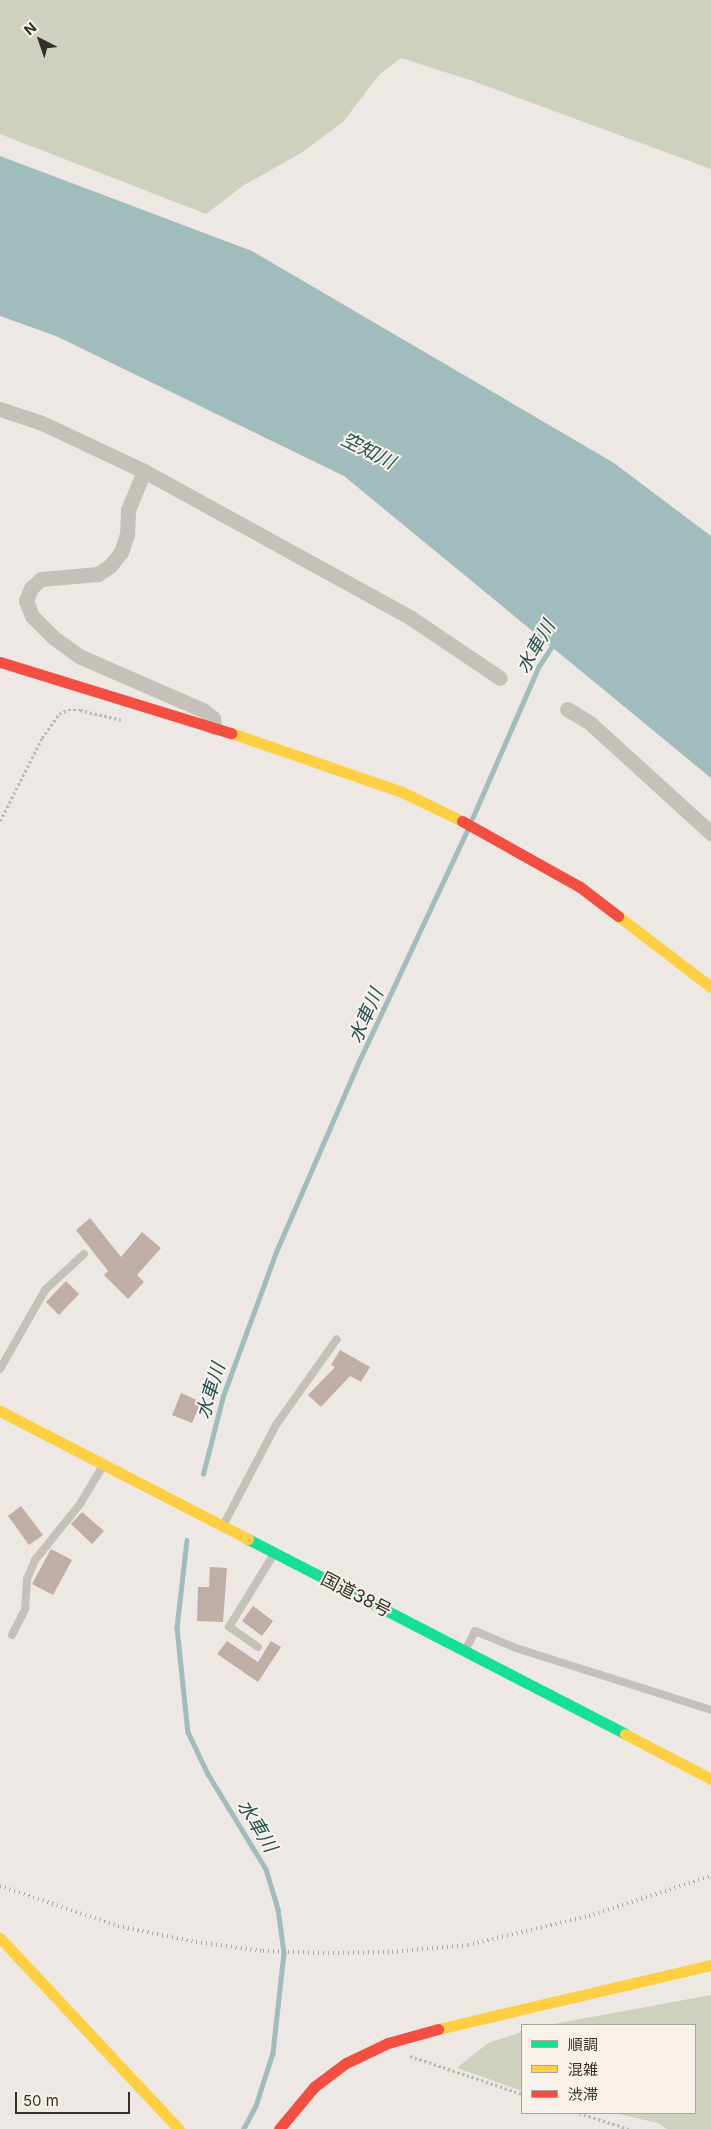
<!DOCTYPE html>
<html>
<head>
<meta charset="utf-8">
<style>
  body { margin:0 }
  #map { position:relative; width:711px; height:2129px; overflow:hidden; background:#ede8e3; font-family:Inter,"Noto Sans JP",sans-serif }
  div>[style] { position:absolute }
  .green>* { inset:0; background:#ced1be }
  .water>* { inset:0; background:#a1bcbc }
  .stream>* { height:4.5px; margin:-2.25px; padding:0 2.25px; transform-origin:2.25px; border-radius:2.25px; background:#a1bcbc }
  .building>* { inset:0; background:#bfaea6 }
  .path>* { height:2.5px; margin-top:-1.25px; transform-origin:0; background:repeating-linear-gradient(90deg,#bfb9b4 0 2.5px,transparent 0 5px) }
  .lane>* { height:8px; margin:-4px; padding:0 4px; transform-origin:4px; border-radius:4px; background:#c6c0bb }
  .street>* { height:15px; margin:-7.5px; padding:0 7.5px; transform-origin:7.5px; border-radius:7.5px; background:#c6c0bb }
  .fast>* { height:11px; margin:-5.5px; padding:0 5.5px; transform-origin:5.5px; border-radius:5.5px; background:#16e098 }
  .slow>* { height:11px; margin:-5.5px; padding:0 5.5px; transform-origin:5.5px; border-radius:5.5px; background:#ffcf43 }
  .jam>* { height:11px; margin:-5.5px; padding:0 5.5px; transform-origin:5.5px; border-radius:5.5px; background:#f24e42 }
  .rail>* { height:4px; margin-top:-2px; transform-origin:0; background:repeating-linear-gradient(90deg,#aea9a5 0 1px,transparent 0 5px) }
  span { translate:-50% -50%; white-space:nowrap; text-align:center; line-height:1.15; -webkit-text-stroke:4px #f8f2eb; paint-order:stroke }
  .street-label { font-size:18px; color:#362e2a }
  .water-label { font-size:19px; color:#235154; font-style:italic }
  .legend { position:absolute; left:521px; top:2024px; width:175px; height:90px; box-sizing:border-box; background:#f8f2eb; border:1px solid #aaa49e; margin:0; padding:6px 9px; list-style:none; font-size:15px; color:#362e2a }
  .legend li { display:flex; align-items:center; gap:10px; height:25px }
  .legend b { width:25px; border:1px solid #aaa49e }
  .north { position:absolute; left:15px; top:15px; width:50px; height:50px; -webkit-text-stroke:4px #f8f2eb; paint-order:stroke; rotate:319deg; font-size:14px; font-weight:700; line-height:20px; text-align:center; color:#362e2a }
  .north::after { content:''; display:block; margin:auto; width:18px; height:22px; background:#362e2a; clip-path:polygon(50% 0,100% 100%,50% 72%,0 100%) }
  .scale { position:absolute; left:15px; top:2092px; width:115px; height:22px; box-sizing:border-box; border:2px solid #362e2a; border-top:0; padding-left:6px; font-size:15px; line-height:18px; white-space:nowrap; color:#362e2a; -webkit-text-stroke:4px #f8f2eb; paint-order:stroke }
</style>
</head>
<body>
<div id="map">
  <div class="green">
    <div style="clip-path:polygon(0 0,711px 0,711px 169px,470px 80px,401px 58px,379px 75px,343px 122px,301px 153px,244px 185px,206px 214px,0 134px)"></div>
    <div style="clip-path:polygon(711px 1995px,711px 2129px,667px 2129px,658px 2123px,614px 2113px,695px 2113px,695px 2025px,548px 2025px)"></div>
    <div style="clip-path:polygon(522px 2032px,522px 2091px,457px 2068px,488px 2043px)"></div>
  </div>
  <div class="water">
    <div style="clip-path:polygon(0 156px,252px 251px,614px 463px,711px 536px,711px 778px,344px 476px,56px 336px,0 316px)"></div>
  </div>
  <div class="stream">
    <div style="left:472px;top:819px;width:167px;rotate:-66.4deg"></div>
    <div style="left:539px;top:666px;width:30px;rotate:-57deg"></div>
    <div style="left:203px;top:1474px;width:81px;rotate:-75.6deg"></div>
    <div style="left:223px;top:1396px;width:153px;rotate:-69.8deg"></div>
    <div style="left:276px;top:1252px;width:210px;rotate:-66.5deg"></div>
    <div style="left:360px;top:1059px;width:252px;rotate:-64.9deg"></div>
    <div style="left:187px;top:1540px;width:89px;rotate:96.5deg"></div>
    <div style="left:177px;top:1628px;width:105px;rotate:84deg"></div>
    <div style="left:188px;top:1732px;width:47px;rotate:64.5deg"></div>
    <div style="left:208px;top:1774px;width:111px;rotate:58.6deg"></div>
    <div style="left:266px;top:1869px;width:42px;rotate:73.3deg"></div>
    <div style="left:278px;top:1909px;width:44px;rotate:82.2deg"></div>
    <div style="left:284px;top:1953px;width:101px;rotate:96.3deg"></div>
    <div style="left:273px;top:2053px;width:56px;rotate:107.8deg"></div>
    <div style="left:256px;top:2106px;width:26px;rotate:118deg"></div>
  </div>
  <div class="building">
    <div style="clip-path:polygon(90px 1218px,121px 1257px,142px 1232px,161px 1248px,137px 1275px,144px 1282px,128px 1299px,104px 1275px,108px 1271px,76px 1230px)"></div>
    <div style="clip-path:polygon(66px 1281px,79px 1294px,59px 1315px,46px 1302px)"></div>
    <div style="clip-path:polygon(340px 1350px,370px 1367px,361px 1382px,350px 1376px,321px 1407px,308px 1395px,335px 1367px,331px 1365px)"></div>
    <div style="clip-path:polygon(181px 1393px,201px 1402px,192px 1423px,172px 1415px)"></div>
    <div style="clip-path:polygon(21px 1506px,43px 1535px,29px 1545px,8px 1516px)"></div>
    <div style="clip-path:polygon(82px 1512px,104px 1531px,92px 1544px,71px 1524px)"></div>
    <div style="clip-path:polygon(51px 1549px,72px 1560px,53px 1595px,32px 1584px)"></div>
    <div style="clip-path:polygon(210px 1567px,227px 1568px,223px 1622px,197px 1621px,198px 1587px,209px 1587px)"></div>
    <div style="clip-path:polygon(253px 1606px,273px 1621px,262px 1636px,242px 1621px)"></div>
    <div style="clip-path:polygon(227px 1641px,258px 1662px,271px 1641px,281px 1647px,258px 1682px,217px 1654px)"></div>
  </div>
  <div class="path">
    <div style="left:0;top:821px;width:93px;rotate:-63.2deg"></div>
    <div style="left:42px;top:738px;width:29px;rotate:-55deg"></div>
    <div style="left:59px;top:714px;width:10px;rotate:-24deg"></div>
    <div style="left:68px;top:710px;width:12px"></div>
    <div style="left:80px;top:710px;width:43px;rotate:13.4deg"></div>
    <div style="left:410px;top:2056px;width:118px;rotate:18.7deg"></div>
    <div style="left:579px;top:2113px;width:52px;rotate:17.7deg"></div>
  </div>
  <div class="lane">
    <div style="left:0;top:1369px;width:91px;rotate:-60.3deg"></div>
    <div style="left:45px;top:1290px;width:53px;rotate:-42.7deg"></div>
    <div style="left:225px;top:1522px;width:110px;rotate:-62.3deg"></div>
    <div style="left:276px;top:1425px;width:105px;rotate:-54.7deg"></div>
    <div style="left:12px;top:1635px;width:29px;rotate:-63deg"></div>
    <div style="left:25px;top:1609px;width:30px;rotate:-86deg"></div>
    <div style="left:27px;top:1579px;width:21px;rotate:-67deg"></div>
    <div style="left:35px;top:1560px;width:72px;rotate:-51.2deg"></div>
    <div style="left:80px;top:1504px;width:41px;rotate:-59deg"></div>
    <div style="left:258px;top:1647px;width:35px;rotate:-145deg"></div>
    <div style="left:229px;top:1627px;width:82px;rotate:-58.4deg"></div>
    <div style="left:467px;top:1647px;width:18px;rotate:-63deg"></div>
    <div style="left:475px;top:1631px;width:44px;rotate:22.5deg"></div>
    <div style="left:516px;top:1648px;width:205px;rotate:17.6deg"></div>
  </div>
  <div class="street">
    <div style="left:0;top:409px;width:44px;rotate:18.4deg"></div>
    <div style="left:42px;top:423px;width:113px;rotate:25.2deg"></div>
    <div style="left:144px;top:471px;width:305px;rotate:28.8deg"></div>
    <div style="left:411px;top:618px;width:107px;rotate:34deg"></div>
    <div style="left:144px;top:471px;width:42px;rotate:112.3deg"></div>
    <div style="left:128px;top:510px;width:24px;rotate:92deg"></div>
    <div style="left:127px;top:534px;width:19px;rotate:108deg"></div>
    <div style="left:121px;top:552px;width:16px;rotate:128deg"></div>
    <div style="left:111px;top:565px;width:16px;rotate:145deg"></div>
    <div style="left:98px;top:574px;width:57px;rotate:175deg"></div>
    <div style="left:41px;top:579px;width:13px;rotate:138deg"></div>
    <div style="left:31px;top:588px;width:14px;rotate:111deg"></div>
    <div style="left:26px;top:601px;width:16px;rotate:68deg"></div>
    <div style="left:32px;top:616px;width:30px;rotate:45deg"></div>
    <div style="left:53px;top:637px;width:34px;rotate:36deg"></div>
    <div style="left:81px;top:657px;width:133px;rotate:23.5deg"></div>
    <div style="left:203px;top:710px;width:13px;rotate:39deg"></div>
    <div style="left:213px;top:718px;width:9px;rotate:84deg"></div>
    <div style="left:567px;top:709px;width:27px;rotate:31deg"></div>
    <div style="left:590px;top:723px;width:164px;rotate:42.3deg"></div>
  </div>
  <div class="fast">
    <div style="left:248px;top:1539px;width:424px;rotate:27.3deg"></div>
  </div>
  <div class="slow">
    <div style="left:231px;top:733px;width:181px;rotate:19deg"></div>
    <div style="left:402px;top:792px;width:67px;rotate:25.8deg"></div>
    <div style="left:618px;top:916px;width:117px;rotate:37.4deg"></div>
    <div style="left:0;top:1411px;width:279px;rotate:27.3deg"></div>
    <div style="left:625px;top:1734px;width:97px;rotate:27.6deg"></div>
    <div style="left:0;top:1938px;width:262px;rotate:46.9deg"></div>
    <div style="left:438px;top:2029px;width:280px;rotate:-13.2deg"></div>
  </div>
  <div class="jam">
    <div style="left:0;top:662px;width:242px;rotate:17.1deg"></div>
    <div style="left:462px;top:821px;width:135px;rotate:29.2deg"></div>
    <div style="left:580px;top:887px;width:48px;rotate:37.3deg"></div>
    <div style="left:279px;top:2129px;width:55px;rotate:-50.2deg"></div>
    <div style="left:314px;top:2087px;width:40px;rotate:-37deg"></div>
    <div style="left:346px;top:2063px;width:47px;rotate:-25.5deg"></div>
    <div style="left:388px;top:2043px;width:52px;rotate:-15.6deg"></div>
  </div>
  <div class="rail">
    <div style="left:0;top:1886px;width:125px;rotate:18.7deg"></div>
    <div style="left:118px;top:1926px;width:80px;rotate:11.6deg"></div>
    <div style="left:196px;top:1942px;width:68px;rotate:7.7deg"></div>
    <div style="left:263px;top:1951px;width:65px;rotate:1.8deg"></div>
    <div style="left:328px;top:1953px;width:64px;rotate:-0.9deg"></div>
    <div style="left:392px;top:1952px;width:76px;rotate:-5.3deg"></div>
    <div style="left:468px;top:1945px;width:124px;rotate:-13.5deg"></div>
    <div style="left:589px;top:1916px;width:128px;rotate:-18.2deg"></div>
  </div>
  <div class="street-label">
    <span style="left:356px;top:1595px;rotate:27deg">国道38号</span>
  </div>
  <div class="water-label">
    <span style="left:368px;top:451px;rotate:27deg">空知川</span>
    <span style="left:536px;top:647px;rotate:-60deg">水車川</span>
    <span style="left:366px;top:1016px;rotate:-66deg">水車川</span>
    <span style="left:211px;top:1391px;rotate:-73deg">水車川</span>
    <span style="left:257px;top:1826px;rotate:59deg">水車川</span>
  </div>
  <ul class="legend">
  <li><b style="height:6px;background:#16e098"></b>順調</li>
  <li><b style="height:6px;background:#ffcf43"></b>混雑</li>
  <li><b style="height:6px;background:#f24e42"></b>渋滞</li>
  </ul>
  <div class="north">N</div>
  <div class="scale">50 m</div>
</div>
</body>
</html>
